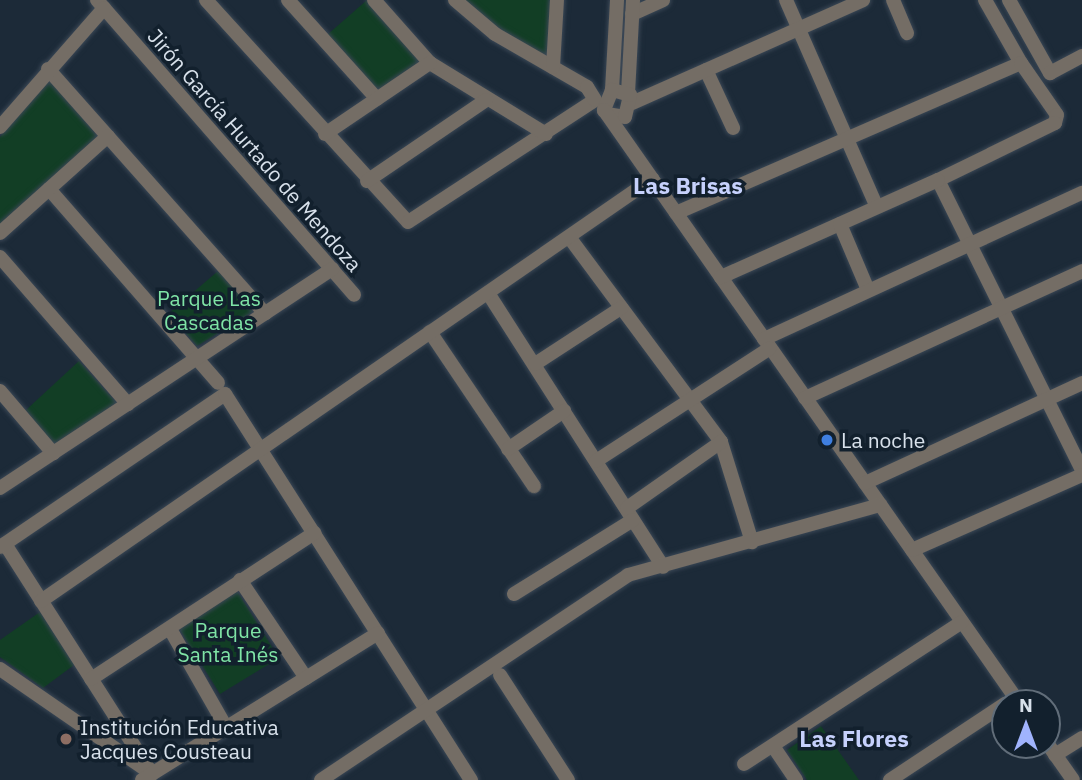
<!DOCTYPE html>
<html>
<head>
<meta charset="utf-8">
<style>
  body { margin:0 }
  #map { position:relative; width:1082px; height:780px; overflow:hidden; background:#1c2a38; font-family:"IBM Plex Sans",sans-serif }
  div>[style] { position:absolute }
  .green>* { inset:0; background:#123e25 }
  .roads { filter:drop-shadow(0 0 2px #3a4755) drop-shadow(0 0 2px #3a4755) }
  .minor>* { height:14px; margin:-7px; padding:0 7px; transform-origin:7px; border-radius:7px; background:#746d65 }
  .dots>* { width:19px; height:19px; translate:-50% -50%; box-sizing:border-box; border:4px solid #12202d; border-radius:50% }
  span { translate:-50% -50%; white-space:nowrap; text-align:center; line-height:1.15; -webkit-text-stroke:7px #12202d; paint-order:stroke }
  .street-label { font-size:21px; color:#d8e1eb }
  .park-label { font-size:21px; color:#7fe4a6 }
  .poi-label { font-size:21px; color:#d8e1eb }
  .left { translate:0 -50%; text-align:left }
  .neighbourhood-label { font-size:23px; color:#c6d1fc; font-weight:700 }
  .north { position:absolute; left:991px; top:689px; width:70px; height:70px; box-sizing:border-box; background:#12202d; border:2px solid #616d79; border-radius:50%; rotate:0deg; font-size:19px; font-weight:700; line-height:28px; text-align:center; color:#d8e1eb }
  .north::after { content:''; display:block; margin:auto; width:24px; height:32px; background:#a0b3fd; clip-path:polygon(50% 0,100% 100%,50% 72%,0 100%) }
</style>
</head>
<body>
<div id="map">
  <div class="green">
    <div style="clip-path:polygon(367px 0,422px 62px,378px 93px,327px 35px)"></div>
    <div style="clip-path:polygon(465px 0,552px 0,548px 58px,500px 30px)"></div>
    <div style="clip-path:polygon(49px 78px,99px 138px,0 227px,0 137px)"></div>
    <div style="clip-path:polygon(218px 271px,254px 311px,197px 346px,168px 314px)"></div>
    <div style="clip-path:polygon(79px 361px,117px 403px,53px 445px,26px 410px)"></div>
    <div style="clip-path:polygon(237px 591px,279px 658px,220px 694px,178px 627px)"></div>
    <div style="clip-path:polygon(40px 612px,74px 665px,43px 688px,0 657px,0 640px)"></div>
    <div style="clip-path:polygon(821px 726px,859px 780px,807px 780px,787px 750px)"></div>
  </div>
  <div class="roads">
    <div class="minor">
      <div style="left:97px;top:0;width:391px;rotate:48.9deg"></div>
      <div style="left:206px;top:0;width:300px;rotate:47.7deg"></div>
      <div style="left:408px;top:222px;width:223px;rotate:-33.1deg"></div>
      <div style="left:288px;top:0;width:133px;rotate:48deg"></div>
      <div style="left:374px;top:0;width:84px;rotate:48.4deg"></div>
      <div style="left:430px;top:63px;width:136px;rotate:31.5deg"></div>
      <div style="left:455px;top:0;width:52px;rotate:40.4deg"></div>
      <div style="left:495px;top:34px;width:106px;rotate:29.9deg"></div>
      <div style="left:587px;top:87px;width:15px;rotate:58deg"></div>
      <div style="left:786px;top:0;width:226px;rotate:66.3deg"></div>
      <div style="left:893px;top:0;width:36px;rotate:67deg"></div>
      <div style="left:985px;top:0;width:73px;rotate:60.3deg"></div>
      <div style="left:1009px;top:0;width:84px;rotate:60.7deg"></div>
      <div style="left:1050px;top:73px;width:36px;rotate:-28deg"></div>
      <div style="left:632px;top:14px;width:34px;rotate:-24deg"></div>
      <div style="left:553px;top:67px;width:67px;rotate:-86.6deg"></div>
      <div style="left:48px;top:69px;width:327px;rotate:48.4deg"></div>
      <div style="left:706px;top:70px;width:64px;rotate:65deg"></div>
      <div style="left:612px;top:90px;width:90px;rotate:-86.8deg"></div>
      <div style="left:628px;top:93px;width:93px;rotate:-86.9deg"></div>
      <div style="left:632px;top:103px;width:253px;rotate:-24deg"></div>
      <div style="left:607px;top:114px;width:18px;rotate:9deg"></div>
      <div style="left:625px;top:117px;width:23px;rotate:-77deg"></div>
      <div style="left:630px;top:95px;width:19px;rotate:-164deg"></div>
      <div style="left:612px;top:90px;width:22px;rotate:112deg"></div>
      <div style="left:604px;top:110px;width:724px;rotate:55.01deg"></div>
      <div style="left:0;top:127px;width:158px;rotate:-48.8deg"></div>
      <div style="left:325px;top:134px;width:127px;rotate:-34.1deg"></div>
      <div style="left:938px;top:180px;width:324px;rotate:63.6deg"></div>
      <div style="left:367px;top:181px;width:144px;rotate:-34.2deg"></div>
      <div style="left:49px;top:189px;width:257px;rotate:48.9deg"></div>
      <div style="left:676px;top:213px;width:376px;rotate:-23.5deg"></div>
      <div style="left:1021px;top:63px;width:63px;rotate:55.3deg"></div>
      <div style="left:1057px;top:115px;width:8px;rotate:104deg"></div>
      <div style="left:1055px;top:123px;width:130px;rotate:154deg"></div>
      <div style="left:938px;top:180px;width:238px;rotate:155.9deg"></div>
      <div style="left:840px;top:224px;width:72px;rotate:67deg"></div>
      <div style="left:0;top:233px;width:145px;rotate:-41.9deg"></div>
      <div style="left:569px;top:237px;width:255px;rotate:53.4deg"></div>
      <div style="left:721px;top:442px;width:105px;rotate:72.8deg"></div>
      <div style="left:0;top:257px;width:195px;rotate:49deg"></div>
      <div style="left:488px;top:293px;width:325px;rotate:57.4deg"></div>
      <div style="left:430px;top:332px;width:186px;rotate:56deg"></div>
      <div style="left:764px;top:339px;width:350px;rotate:-24.7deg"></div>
      <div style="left:535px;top:364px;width:103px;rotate:-33.1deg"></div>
      <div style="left:0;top:391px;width:82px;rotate:49.5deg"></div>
      <div style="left:805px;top:398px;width:305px;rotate:-24.6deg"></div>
      <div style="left:508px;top:449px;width:68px;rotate:-34.2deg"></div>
      <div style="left:596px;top:461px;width:207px;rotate:-33deg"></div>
      <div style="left:865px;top:483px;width:239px;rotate:-24.7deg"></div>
      <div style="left:0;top:488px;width:398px;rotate:-33.4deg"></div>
      <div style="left:627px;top:508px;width:115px;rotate:-35.1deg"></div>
      <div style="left:5px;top:544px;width:273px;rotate:57.4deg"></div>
      <div style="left:0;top:547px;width:272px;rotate:-34.2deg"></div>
      <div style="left:225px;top:394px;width:458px;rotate:57.5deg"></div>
      <div style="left:912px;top:550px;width:186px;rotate:-23.8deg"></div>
      <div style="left:240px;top:580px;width:118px;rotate:56deg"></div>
      <div style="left:514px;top:594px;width:140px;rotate:-31.9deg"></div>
      <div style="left:41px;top:601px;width:743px;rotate:-34.63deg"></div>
      <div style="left:170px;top:629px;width:113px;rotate:60.3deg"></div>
      <div style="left:0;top:669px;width:176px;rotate:34.6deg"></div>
      <div style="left:500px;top:675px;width:125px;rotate:57.1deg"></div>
      <div style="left:91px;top:679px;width:267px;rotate:-33.2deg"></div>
      <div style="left:1047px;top:743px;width:45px;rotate:54.9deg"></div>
      <div style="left:773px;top:746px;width:41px;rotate:55.9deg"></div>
      <div style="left:1055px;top:755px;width:32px;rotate:-32deg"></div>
      <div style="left:744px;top:764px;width:260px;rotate:-33.1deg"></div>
      <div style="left:142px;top:780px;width:278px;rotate:-31.9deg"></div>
      <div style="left:321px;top:780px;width:369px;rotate:-33.7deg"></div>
      <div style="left:628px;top:575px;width:262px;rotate:-15.5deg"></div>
      <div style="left:890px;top:780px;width:138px;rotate:-33.5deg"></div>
    </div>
  </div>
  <div class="dots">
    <div style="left:827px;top:440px;background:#3f7fe0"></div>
    <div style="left:66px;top:739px;background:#8d6e63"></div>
  </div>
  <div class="street-label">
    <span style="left:255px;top:150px;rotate:49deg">Jirón García Hurtado de Mendoza</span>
  </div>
  <div class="park-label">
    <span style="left:209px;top:310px">Parque Las<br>Cascadas</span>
    <span style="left:228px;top:642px">Parque<br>Santa Inés</span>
  </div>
  <div class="poi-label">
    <span class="left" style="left:841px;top:440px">La noche</span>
    <span class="left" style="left:80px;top:739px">Institución Educativa<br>Jacques Cousteau</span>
  </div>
  <div class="neighbourhood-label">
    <span style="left:688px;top:185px">Las Brisas</span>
    <span style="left:854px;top:738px">Las Flores</span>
  </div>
  <div class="north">N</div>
</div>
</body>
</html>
